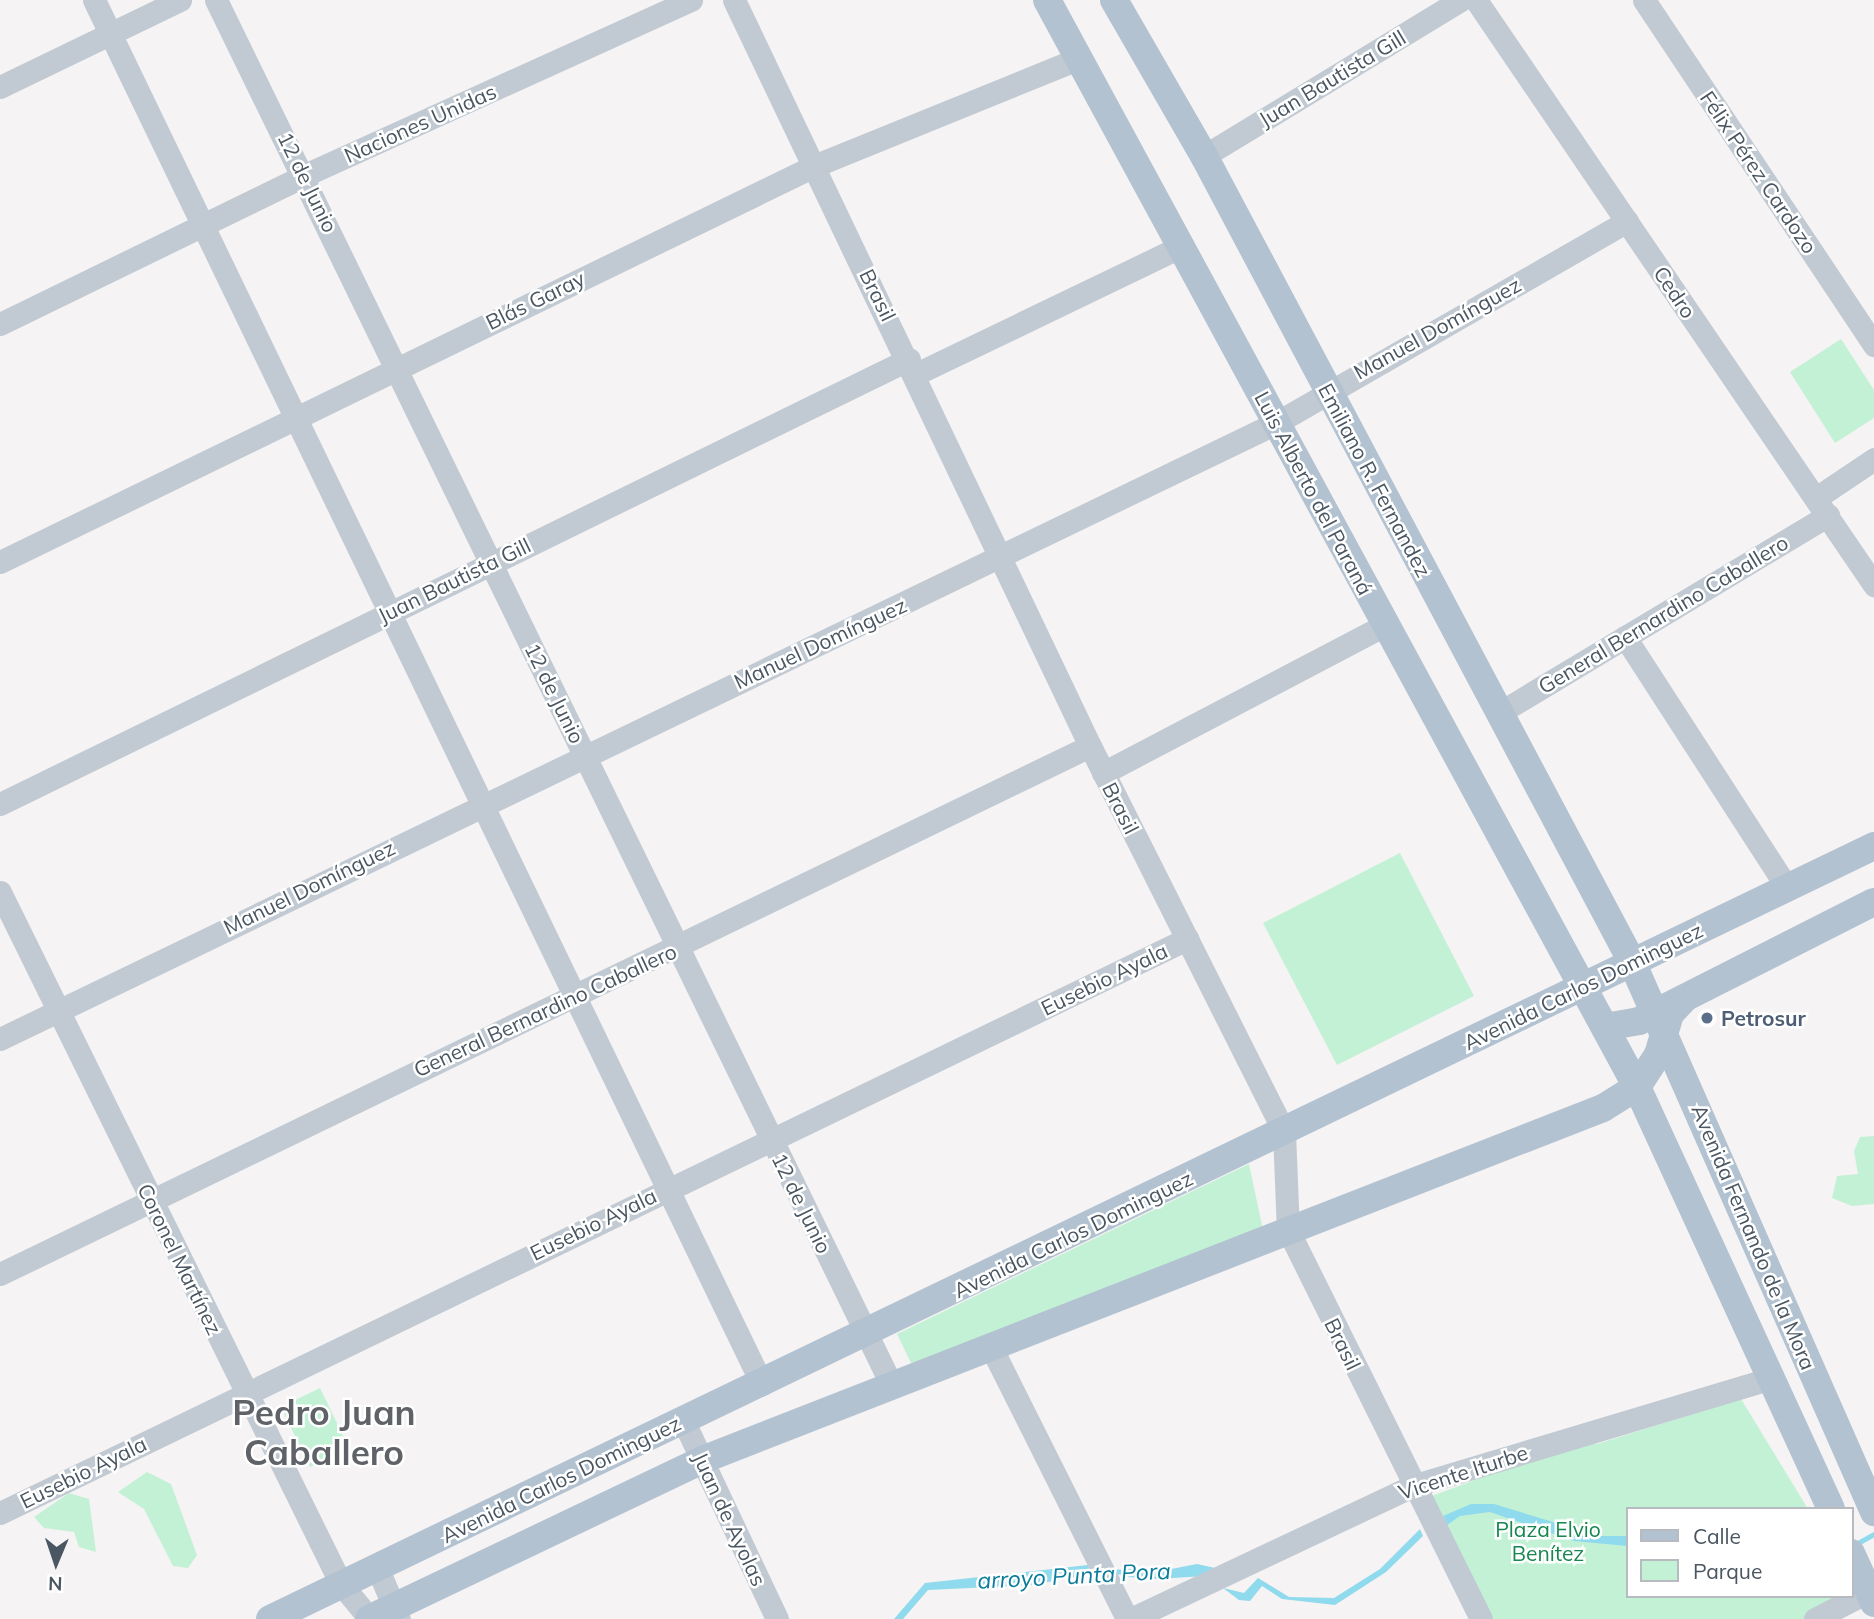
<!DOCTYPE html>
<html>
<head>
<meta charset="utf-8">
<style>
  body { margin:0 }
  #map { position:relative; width:1874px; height:1619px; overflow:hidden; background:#f5f3f3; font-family:Mulish,sans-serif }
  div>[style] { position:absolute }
  .green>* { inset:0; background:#c3f1d5 }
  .water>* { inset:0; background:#90daee }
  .stream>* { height:5px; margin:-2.5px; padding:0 2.5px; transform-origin:2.5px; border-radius:2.5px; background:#90daee }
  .minor>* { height:23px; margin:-11.5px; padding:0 11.5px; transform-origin:11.5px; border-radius:11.5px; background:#c1cad2 }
  .major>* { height:28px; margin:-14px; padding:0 14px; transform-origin:14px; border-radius:14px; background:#b3c2d1 }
  .dots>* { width:19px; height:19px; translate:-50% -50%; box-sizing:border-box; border:4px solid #fff; border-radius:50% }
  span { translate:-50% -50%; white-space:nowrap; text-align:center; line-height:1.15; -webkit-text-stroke:5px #fff; paint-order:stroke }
  .street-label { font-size:21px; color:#4a5661 }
  .service-label { font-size:21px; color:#4e5e75; font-weight:700 }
  .left { translate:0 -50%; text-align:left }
  .park-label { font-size:21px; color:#17864f }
  .water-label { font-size:23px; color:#0c7c9b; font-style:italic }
  .town-label { font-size:35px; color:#5f6368; font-weight:700 }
  .legend { position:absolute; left:1626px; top:1507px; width:228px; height:91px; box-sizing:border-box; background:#fff; border:2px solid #b7bbc0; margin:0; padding:9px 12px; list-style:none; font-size:21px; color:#4a5661 }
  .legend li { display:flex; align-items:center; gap:14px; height:35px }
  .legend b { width:35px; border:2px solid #b7bbc0 }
  .north { position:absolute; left:21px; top:1528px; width:70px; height:70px; -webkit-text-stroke:5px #fff; paint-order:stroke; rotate:182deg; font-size:19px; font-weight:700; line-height:28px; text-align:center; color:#4a5661 }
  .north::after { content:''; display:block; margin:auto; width:24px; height:32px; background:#4a5661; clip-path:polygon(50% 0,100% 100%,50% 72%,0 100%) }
</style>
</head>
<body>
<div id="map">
  <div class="green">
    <div style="clip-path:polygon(1841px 339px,1874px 390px,1874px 418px,1835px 443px,1790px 372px)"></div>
    <div style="clip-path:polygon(1400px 853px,1474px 996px,1337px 1065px,1263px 923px)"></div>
    <div style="clip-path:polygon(1874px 1136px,1874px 1204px,1852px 1206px,1832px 1198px,1837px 1176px,1858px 1174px,1854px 1151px,1860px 1137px)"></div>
    <div style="clip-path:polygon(1249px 1164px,1263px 1230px,912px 1365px,897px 1334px)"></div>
    <div style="clip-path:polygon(320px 1388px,349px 1448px,310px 1467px,281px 1407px)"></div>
    <div style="clip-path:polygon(1741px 1399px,1808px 1509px,1627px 1509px,1627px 1596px,1845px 1596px,1804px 1619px,1493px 1619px,1429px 1497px,1578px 1442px,1597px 1444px)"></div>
    <div style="clip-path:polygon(147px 1472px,171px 1484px,197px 1555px,188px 1568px,173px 1566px,144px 1509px,118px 1492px)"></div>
    <div style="clip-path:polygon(69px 1493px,89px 1499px,96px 1552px,79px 1547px,74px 1532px,44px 1528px,34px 1517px)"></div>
  </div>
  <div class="water">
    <div style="clip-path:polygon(1471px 1504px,1494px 1504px,1599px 1536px,1627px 1536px,1627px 1546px,1574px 1541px,1490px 1512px,1460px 1516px,1447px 1525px,1443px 1516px)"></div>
    <div style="clip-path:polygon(1420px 1529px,1423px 1536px,1386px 1572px,1335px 1605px,1282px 1599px,1262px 1586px,1250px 1601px,1239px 1600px,1223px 1588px,1244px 1593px,1258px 1578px,1289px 1597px,1334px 1598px,1380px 1569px)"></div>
    <div style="clip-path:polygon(1197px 1564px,1215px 1568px,1206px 1576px,1156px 1579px,1128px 1577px,1125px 1568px,1161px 1571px)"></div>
    <div style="clip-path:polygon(1088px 1565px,1091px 1574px,1032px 1585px,928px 1590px,903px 1619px,894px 1619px,925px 1583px)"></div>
  </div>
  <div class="stream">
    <div style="left:1854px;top:1545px;width:23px;rotate:-29deg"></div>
    <div style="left:1112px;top:1571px;width:21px;rotate:5deg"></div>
  </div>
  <div class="minor">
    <div style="left:94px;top:0;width:1537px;rotate:64.24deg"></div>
    <div style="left:216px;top:0;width:1542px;rotate:64deg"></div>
    <div style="left:734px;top:0;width:827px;rotate:64.49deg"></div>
    <div style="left:1090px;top:746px;width:432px;rotate:63.3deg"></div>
    <div style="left:1284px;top:1132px;width:98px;rotate:87.7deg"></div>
    <div style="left:1288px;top:1230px;width:434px;rotate:63.6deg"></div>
    <div style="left:1476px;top:0;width:708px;rotate:55.77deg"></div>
    <div style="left:1644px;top:0;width:415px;rotate:56.3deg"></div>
    <div style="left:0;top:87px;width:200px;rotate:-25.8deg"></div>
    <div style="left:1204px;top:156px;width:301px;rotate:-31.3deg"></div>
    <div style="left:0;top:324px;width:339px;rotate:-26deg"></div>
    <div style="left:305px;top:175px;width:424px;rotate:-24.4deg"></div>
    <div style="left:916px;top:374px;width:293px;rotate:-25.7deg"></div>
    <div style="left:1816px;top:498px;width:70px;rotate:-33.9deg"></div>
    <div style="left:0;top:562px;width:905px;rotate:-25.94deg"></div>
    <div style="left:814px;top:166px;width:287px;rotate:-22.1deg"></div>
    <div style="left:1625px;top:637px;width:298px;rotate:57.1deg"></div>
    <div style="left:1499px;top:713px;width:384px;rotate:-31deg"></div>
    <div style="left:1103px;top:773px;width:318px;rotate:-27.7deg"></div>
    <div style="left:0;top:804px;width:1012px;rotate:-26.08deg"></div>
    <div style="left:0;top:892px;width:771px;rotate:63.77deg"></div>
    <div style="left:341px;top:1584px;width:45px;rotate:50.4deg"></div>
    <div style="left:0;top:1039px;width:1417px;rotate:-25.77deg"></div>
    <div style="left:1276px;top:423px;width:405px;rotate:-29.9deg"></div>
    <div style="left:0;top:1274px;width:1211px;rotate:-25.85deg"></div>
    <div style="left:992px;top:1349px;width:302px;rotate:63.4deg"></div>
    <div style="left:683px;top:1420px;width:220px;rotate:64.7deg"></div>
    <div style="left:0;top:1513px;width:1319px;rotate:-25.81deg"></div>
    <div style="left:377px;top:1567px;width:56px;rotate:67.1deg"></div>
    <div style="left:1131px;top:1619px;width:311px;rotate:-25.3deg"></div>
    <div style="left:1412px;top:1486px;width:375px;rotate:-16.7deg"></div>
    <div style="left:1815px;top:1619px;width:61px;rotate:-27.4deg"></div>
  </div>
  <div class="major">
    <div style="left:1047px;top:0;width:1237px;rotate:61.51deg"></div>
    <div style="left:1637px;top:1087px;width:464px;rotate:65.3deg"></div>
    <div style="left:1114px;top:0;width:180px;rotate:60deg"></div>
    <div style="left:1204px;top:156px;width:913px;rotate:62.03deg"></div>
    <div style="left:1632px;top:962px;width:601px;rotate:66.25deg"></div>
    <div style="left:1605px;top:1027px;width:35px;rotate:-10deg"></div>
    <div style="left:1639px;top:1021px;width:263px;rotate:-26.9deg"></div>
    <div style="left:1851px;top:1553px;width:55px;rotate:65.3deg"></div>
    <div style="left:270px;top:1619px;width:1781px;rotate:-25.73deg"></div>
    <div style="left:369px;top:1619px;width:369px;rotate:-25.5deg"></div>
    <div style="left:702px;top:1460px;width:967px;rotate:-21.34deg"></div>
    <div style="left:1603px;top:1108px;width:40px;rotate:-32deg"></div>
    <div style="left:1637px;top:1087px;width:38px;rotate:-57deg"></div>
    <div style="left:1658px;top:1055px;width:43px;rotate:-73.7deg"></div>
    <div style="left:1670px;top:1014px;width:21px;rotate:-47deg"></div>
  </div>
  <div class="dots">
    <div style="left:1707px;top:1018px;background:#5c6f8a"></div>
  </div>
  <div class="street-label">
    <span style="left:1332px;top:78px;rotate:-31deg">Juan Bautista Gill</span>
    <span style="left:420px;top:123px;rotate:-24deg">Naciones Unidas</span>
    <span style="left:1759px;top:172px;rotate:56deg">Félix Pérez Cardozo</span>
    <span style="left:308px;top:182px;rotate:64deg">12 de Junio</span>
    <span style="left:1675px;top:292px;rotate:56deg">Cedro</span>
    <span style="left:878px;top:295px;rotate:64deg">Brasil</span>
    <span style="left:535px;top:300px;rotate:-26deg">Blás Garay</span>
    <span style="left:1437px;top:328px;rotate:-29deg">Manuel Domínguez</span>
    <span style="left:1375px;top:480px;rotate:62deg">Emiliano R. Fernandez</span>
    <span style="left:1314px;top:493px;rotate:62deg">Luis Alberto del Paraná</span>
    <span style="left:454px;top:580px;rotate:-26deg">Juan Bautista Gill</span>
    <span style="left:1663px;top:614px;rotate:-31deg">General Bernardino Caballero</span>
    <span style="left:820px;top:643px;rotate:-25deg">Manuel Domínguez</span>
    <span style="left:555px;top:693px;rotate:64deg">12 de Junio</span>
    <span style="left:1121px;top:808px;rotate:63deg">Brasil</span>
    <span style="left:309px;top:887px;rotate:-26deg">Manuel Domínguez</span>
    <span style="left:1104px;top:979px;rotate:-26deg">Eusebio Ayala</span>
    <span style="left:1583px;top:986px;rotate:-26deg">Avenida Carlos Dominguez</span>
    <span style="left:545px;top:1010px;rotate:-25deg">General Bernardino Caballero</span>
    <span style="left:802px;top:1203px;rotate:64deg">12 de Junio</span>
    <span style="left:593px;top:1224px;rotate:-26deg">Eusebio Ayala</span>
    <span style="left:1073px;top:1234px;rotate:-26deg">Avenida Carlos Dominguez</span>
    <span style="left:1754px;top:1237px;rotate:67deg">Avenida Fernando de la Mora</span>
    <span style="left:180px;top:1259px;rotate:64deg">Coronel Martínez</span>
    <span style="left:1343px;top:1344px;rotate:64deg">Brasil</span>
    <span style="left:83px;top:1472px;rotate:-26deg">Eusebio Ayala</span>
    <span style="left:1463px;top:1472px;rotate:-18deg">Vicente Iturbe</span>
    <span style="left:561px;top:1479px;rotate:-26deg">Avenida Carlos Dominguez</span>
    <span style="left:730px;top:1519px;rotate:65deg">Juan de Ayolas</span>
  </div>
  <div class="service-label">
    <span class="left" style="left:1721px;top:1018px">Petrosur</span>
  </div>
  <div class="park-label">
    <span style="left:1548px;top:1541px">Plaza Elvio<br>Benítez</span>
  </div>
  <div class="water-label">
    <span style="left:1074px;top:1576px;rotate:-3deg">arroyo Punta Pora</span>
  </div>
  <div class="town-label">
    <span style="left:324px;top:1432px">Pedro Juan<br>Caballero</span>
  </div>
  <ul class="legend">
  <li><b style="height:9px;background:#b3c2d1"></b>Calle</li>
  <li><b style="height:19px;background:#c3f1d5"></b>Parque</li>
  </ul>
  <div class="north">N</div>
</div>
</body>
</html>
